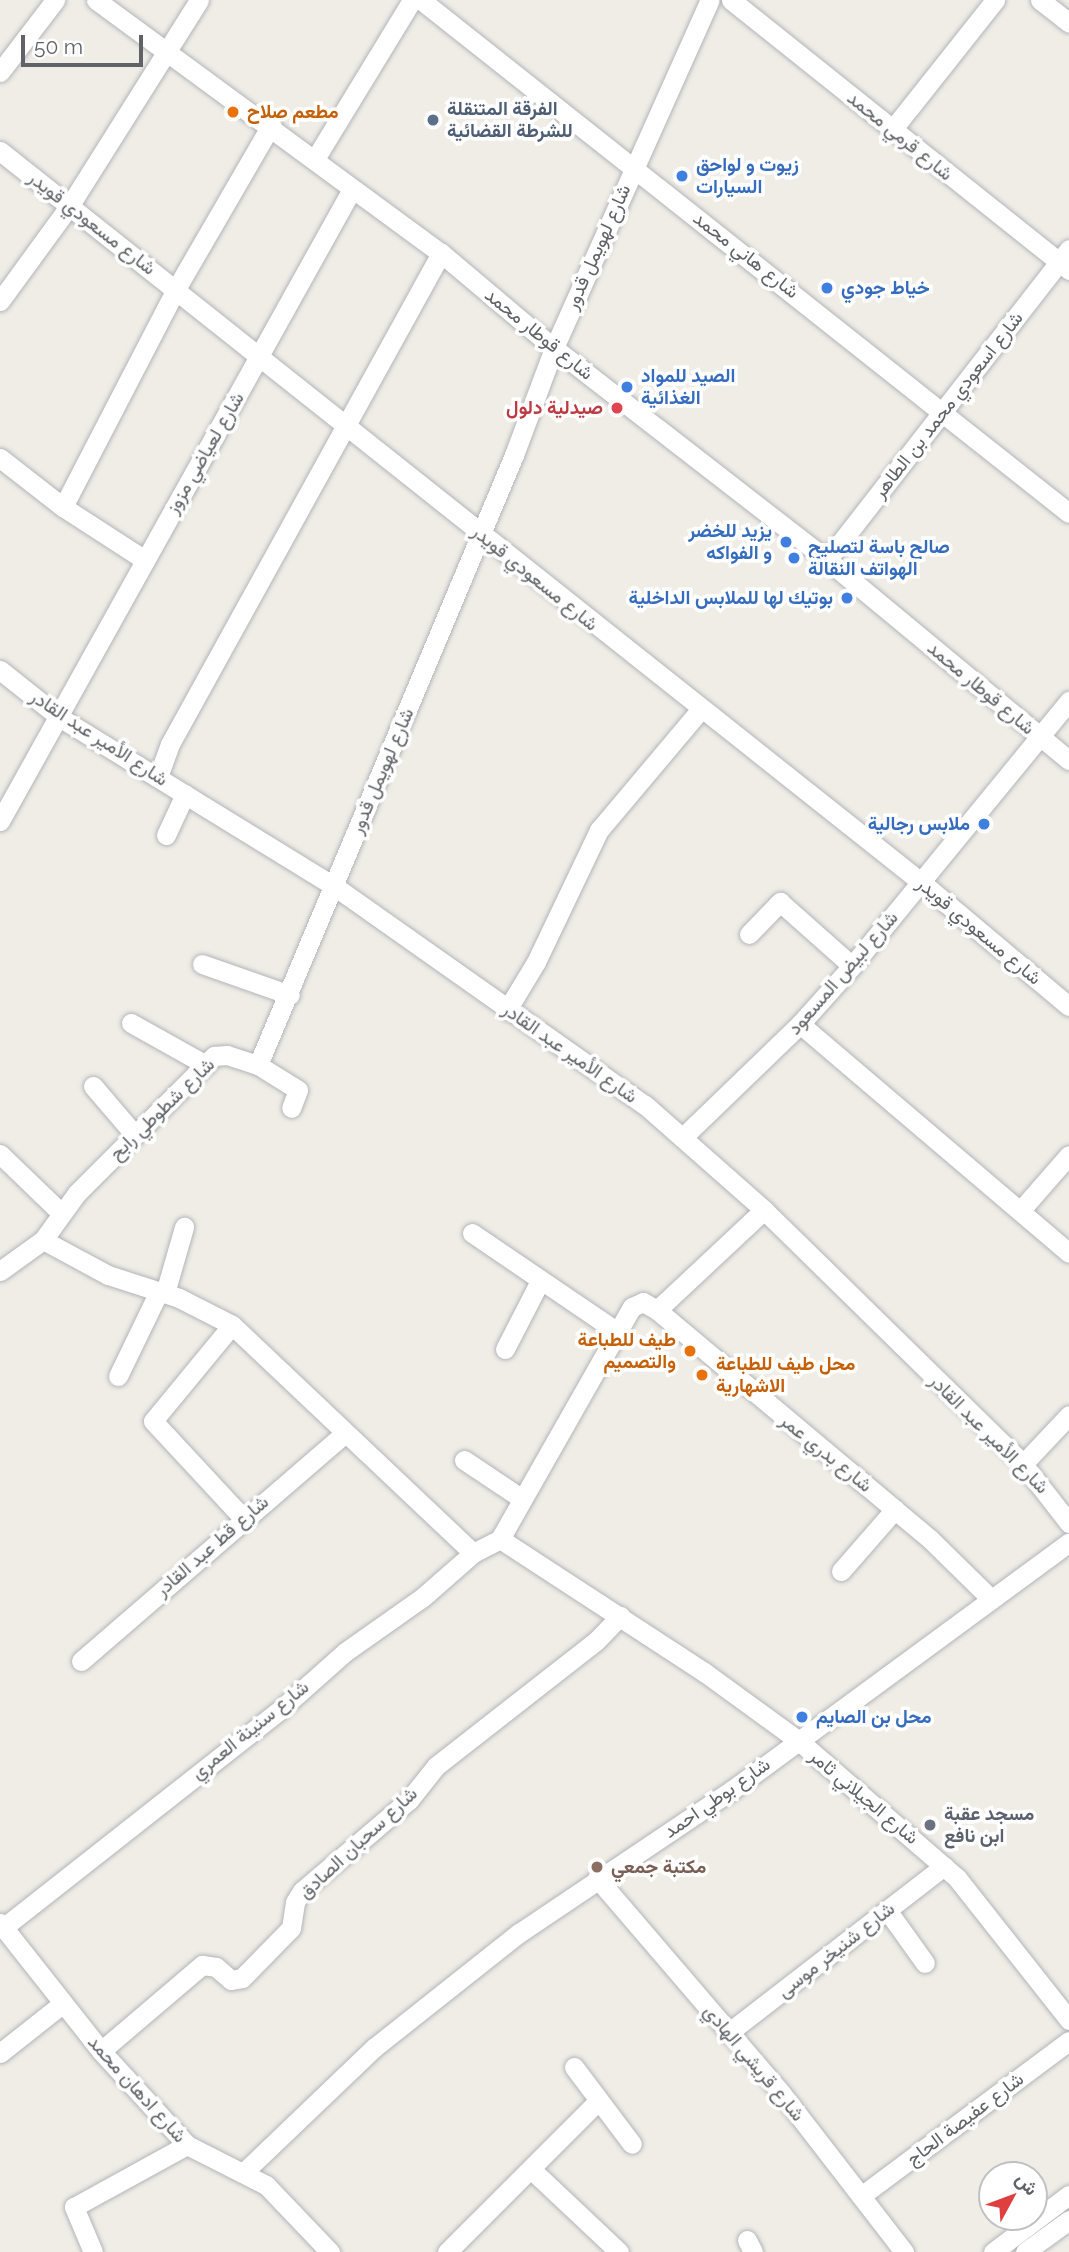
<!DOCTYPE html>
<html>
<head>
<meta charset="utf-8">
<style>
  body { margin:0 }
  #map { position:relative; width:1069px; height:2252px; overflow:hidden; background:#f0ede7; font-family:Raleway,Vazirmatn,sans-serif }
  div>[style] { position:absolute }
  .roads { filter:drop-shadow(0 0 2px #b2b5b9) drop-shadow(0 0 2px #b2b5b9) }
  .minor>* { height:19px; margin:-9.5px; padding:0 9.5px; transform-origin:9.5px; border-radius:9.5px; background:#fff }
  .dots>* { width:19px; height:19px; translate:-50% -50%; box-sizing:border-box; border:4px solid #fff; border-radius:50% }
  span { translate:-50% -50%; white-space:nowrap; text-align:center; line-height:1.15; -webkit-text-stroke:7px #fff; paint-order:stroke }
  .service-label { font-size:19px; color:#4e5e75; font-weight:700 }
  .left { translate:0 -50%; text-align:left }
  .food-label { font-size:19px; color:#c56008; font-weight:700 }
  .right { translate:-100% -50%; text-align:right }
  .street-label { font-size:19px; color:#5f6367 }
  .shop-label { font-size:19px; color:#366cbe; font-weight:700 }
  .health-label { font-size:19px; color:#be3a42; font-weight:700 }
  .worship-label { font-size:19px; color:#5b616d; font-weight:700 }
  .education-label { font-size:19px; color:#785e54; font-weight:700 }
  .north { position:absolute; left:978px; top:2161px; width:70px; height:70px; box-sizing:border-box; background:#fff; border:2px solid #bfc1c2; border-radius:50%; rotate:49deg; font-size:19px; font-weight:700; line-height:28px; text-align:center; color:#5f6367 }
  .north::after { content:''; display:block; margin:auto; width:24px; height:32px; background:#df3f3e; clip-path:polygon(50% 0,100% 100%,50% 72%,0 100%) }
  .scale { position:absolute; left:21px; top:35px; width:122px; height:32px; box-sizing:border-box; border:4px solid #5f6367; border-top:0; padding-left:9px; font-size:21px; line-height:24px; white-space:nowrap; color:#5f6367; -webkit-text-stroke:5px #fff; paint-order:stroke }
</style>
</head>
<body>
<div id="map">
  <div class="roads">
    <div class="minor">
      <div style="left:96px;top:0;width:428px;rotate:36.3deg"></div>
      <div style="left:441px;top:253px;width:148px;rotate:40.1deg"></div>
      <div style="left:554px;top:348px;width:346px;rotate:37.8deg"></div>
      <div style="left:827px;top:560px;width:314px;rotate:39.6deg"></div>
      <div style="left:421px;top:0;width:826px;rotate:38.37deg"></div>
      <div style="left:731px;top:0;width:433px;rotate:38.6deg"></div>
      <div style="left:1040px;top:0;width:37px;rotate:38deg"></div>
      <div style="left:0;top:72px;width:91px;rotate:-52.6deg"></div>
      <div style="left:892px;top:130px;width:166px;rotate:-51.6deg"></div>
      <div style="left:0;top:151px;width:1176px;rotate:38.44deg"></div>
      <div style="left:921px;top:882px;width:193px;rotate:40deg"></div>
      <div style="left:315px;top:159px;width:186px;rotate:-58.6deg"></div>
      <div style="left:0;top:301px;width:119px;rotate:-53.9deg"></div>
      <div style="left:70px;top:205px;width:242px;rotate:-57.8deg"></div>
      <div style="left:0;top:458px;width:80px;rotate:37.9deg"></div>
      <div style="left:63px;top:507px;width:98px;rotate:32.9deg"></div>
      <div style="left:63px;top:507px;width:246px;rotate:-62.6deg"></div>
      <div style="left:176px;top:289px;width:190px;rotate:-59.9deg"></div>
      <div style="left:827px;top:560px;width:394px;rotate:-52.1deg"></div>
      <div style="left:0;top:670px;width:75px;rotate:38.5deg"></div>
      <div style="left:59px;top:717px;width:323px;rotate:31.6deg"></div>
      <div style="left:334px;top:886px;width:380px;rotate:35.2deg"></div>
      <div style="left:645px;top:1105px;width:159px;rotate:41.4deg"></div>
      <div style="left:764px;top:1210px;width:363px;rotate:44.4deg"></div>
      <div style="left:1023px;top:1464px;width:75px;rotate:52.1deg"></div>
      <div style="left:158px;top:777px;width:35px;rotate:-70deg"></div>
      <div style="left:170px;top:744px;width:561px;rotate:-61.1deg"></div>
      <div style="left:0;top:821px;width:723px;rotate:-60.88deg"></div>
      <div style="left:166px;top:835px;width:45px;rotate:-65.1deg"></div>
      <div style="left:749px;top:934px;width:45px;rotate:-45.9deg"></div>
      <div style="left:780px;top:902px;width:96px;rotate:41.6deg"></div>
      <div style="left:202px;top:964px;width:93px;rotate:19.4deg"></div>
      <div style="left:507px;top:1010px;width:56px;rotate:-58.9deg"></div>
      <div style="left:536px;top:962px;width:146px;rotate:-64.5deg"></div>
      <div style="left:599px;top:830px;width:157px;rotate:-49.9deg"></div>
      <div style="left:131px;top:1023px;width:86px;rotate:29.2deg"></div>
      <div style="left:800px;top:1024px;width:353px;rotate:40.4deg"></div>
      <div style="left:258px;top:1065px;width:47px;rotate:32deg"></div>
      <div style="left:298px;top:1090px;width:19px;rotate:111deg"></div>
      <div style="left:93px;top:1086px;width:63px;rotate:49.5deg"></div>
      <div style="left:684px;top:1136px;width:161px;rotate:-44deg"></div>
      <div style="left:800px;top:1024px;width:78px;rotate:-48.1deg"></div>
      <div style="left:852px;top:966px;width:343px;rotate:-50.7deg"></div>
      <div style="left:0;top:1154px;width:83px;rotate:44deg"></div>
      <div style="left:1020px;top:1211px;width:74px;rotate:-48.8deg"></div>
      <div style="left:472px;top:1233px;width:174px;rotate:34.2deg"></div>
      <div style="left:43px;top:1240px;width:74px;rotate:28.3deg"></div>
      <div style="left:108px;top:1275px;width:75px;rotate:17.9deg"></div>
      <div style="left:179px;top:1298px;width:59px;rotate:27deg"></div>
      <div style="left:232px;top:1325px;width:332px;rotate:43.4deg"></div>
      <div style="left:0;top:1271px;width:53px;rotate:-35.8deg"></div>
      <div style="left:43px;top:1240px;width:58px;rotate:-54.1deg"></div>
      <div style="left:77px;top:1193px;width:194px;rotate:-45deg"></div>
      <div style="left:214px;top:1056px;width:13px;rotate:-4deg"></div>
      <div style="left:227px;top:1055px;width:33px;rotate:18deg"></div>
      <div style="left:258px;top:1065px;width:662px;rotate:-67.23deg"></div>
      <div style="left:514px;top:455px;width:114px;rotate:-69.5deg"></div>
      <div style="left:554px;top:348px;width:381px;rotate:-65.9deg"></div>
      <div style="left:165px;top:1293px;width:69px;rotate:-73.9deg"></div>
      <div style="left:657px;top:1310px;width:356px;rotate:40deg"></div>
      <div style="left:930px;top:1539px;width:86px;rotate:44.5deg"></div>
      <div style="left:232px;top:1325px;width:124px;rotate:129.5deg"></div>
      <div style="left:153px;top:1421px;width:134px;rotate:47.1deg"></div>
      <div style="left:505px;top:1349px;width:76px;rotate:-62.8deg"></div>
      <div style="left:118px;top:1376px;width:94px;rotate:-64.2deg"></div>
      <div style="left:464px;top:1460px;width:69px;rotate:33.7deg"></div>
      <div style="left:1023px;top:1464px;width:67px;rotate:-46.8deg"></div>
      <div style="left:500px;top:1539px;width:244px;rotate:33.1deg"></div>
      <div style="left:704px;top:1672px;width:117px;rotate:36deg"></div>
      <div style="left:799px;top:1741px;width:209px;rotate:40.9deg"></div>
      <div style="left:957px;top:1878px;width:181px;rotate:51.7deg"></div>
      <div style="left:500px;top:1539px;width:267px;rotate:-60.4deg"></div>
      <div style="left:632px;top:1307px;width:12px;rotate:-24deg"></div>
      <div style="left:643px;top:1302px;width:16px;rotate:30deg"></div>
      <div style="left:657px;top:1310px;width:146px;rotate:-43.1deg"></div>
      <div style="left:841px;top:1571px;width:82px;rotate:-48.9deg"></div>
      <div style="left:81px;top:1661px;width:347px;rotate:-40.8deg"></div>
      <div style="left:597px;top:1878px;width:284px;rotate:49.4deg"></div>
      <div style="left:782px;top:2094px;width:200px;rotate:52.3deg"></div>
      <div style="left:887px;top:1910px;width:65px;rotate:54.4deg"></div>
      <div style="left:0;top:1923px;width:163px;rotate:51.7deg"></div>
      <div style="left:101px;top:2051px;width:127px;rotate:47.5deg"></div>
      <div style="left:187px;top:2145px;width:89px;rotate:26.9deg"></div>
      <div style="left:266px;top:2185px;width:93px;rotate:46.3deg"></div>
      <div style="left:4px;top:1927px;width:354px;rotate:-38.2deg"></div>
      <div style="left:282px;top:1708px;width:84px;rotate:-41.6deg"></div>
      <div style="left:345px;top:1652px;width:95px;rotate:-35.2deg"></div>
      <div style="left:423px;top:1597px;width:67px;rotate:-41.3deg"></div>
      <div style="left:473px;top:1553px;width:30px;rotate:-27deg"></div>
      <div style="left:728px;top:2033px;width:273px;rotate:-37.7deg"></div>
      <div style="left:101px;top:2051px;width:133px;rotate:-40.4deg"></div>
      <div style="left:202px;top:1965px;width:14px;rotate:8deg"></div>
      <div style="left:216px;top:1967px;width:20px;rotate:41deg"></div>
      <div style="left:231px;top:1980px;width:11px;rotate:-10deg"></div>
      <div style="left:242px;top:1978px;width:70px;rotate:-45.6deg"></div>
      <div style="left:291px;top:1928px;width:26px;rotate:-81deg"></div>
      <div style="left:295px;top:1902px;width:13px;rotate:-58deg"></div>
      <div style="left:302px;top:1891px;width:140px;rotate:-40.4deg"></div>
      <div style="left:409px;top:1800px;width:43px;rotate:-51.5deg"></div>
      <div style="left:436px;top:1766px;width:203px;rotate:-38deg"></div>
      <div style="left:596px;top:1641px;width:35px;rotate:-46deg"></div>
      <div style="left:0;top:2053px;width:79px;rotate:-38.3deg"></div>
      <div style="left:574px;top:2067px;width:96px;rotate:53deg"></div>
      <div style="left:533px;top:2171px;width:118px;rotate:43.3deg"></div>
      <div style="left:244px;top:2172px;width:181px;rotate:-43.7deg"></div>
      <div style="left:375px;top:2047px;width:184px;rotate:-38.4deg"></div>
      <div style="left:519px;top:1933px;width:257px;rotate:-33.9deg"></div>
      <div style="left:732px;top:1790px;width:418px;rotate:-36.3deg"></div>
      <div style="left:861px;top:2196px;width:259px;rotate:-36.7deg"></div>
      <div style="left:747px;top:2240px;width:13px;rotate:63deg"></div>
      <div style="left:93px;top:2252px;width:49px;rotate:-112.9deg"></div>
      <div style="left:74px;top:2207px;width:129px;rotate:-28.8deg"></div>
      <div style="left:447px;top:2252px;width:212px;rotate:-45deg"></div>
      <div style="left:993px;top:2252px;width:95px;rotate:-36.9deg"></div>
      <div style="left:1025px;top:2252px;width:54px;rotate:-36deg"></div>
    </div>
  </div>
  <div class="dots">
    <div style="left:233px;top:112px;background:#e8710a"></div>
    <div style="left:433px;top:120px;background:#5c6f8a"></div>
    <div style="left:682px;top:176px;background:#3f7fe0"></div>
    <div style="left:827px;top:288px;background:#3f7fe0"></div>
    <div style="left:627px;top:387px;background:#3f7fe0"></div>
    <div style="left:617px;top:408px;background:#e0444e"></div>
    <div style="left:786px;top:542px;background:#3f7fe0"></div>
    <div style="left:794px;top:558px;background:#3f7fe0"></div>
    <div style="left:847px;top:598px;background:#3f7fe0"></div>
    <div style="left:984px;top:824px;background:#3f7fe0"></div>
    <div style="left:690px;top:1351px;background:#e8710a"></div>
    <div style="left:702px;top:1375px;background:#e8710a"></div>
    <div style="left:802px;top:1717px;background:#3f7fe0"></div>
    <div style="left:930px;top:1825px;background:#6b7280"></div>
    <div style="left:597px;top:1867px;background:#8d6e63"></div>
  </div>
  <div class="service-label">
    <span class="left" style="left:447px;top:120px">الفرقة المتنقلة<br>للشرطة القضائية</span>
  </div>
  <div class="food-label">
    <span class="left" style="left:247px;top:112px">مطعم صلاح</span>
    <span class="right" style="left:676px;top:1351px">طيف للطباعة<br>والتصميم</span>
    <span class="left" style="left:716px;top:1375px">محل طيف للطباعة<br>الاشهارية</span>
  </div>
  <div class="street-label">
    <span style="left:900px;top:136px;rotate:39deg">شارع قرمي محمد</span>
    <span style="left:92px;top:223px;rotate:38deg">شارع مسعودي قويدر</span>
    <span style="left:598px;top:247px;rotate:-66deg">شارع لهويمل قدور</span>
    <span style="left:746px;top:255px;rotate:38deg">شارع هاني محمد</span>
    <span style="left:539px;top:334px;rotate:39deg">شارع قوطار محمد</span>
    <span style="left:948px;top:405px;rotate:-52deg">شارع اسعودي محمد بن الطاهر</span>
    <span style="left:205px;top:453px;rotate:-60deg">شارع لعياضي مزوز</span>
    <span style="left:535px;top:578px;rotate:39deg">شارع مسعودي قويدر</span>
    <span style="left:981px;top:688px;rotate:40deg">شارع قوطار محمد</span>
    <span style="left:99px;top:738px;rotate:33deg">شارع الأمير عبد القادر</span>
    <span style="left:382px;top:771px;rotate:-67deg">شارع لهويمل قدور</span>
    <span style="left:979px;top:931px;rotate:40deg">شارع مسعودي قويدر</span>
    <span style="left:843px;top:973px;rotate:-49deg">شارع لبيض المسعود</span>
    <span style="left:570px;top:1053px;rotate:35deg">شارع الأمير عبد القادر</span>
    <span style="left:162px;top:1109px;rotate:-44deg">شارع شطوطي رابح</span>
    <span style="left:989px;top:1434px;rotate:45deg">شارع الأمير عبد القادر</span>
    <span style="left:826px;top:1453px;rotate:39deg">شارع بدري عمر</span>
    <span style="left:212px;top:1546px;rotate:-41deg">شارع قط عبد القادر</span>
    <span style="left:250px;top:1730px;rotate:-39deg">شارع سنينة العمري</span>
    <span style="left:864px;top:1797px;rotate:40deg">شارع الجيلاني ثامر</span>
    <span style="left:717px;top:1798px;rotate:-35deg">شارع بوطي احمد</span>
    <span style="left:358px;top:1843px;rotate:-43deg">شارع سحبان الصادق</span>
    <span style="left:836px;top:1950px;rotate:-38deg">شارع شنيخر موسى</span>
    <span style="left:754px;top:2063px;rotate:50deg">شارع قريشي الهادي</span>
    <span style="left:137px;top:2089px;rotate:48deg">شارع ادهان محمد</span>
    <span style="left:965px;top:2119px;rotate:-37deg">شارع عفيصة الحاج</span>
  </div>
  <div class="shop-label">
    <span class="left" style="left:696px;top:176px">زيوت و لواحق<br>السيارات</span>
    <span class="left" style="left:841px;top:288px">خياط جودي</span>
    <span class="left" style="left:641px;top:387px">الصيد للمواد<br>الغذائية</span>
    <span class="right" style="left:772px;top:542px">يزيد للخضر<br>و الفواكه</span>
    <span class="left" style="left:808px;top:558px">صالح باسة لتصليح<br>الهواتف النقالة</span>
    <span class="right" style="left:833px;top:598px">بوتيك لها للملابس الداخلية</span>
    <span class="right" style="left:970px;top:824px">ملابس رجالية</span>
    <span class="left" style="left:816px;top:1717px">محل بن الصايم</span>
  </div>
  <div class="health-label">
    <span class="right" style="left:603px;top:408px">صيدلية دلول</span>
  </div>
  <div class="worship-label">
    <span class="left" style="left:944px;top:1825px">مسجد عقبة<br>ابن نافع</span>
  </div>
  <div class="education-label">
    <span class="left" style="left:611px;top:1867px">مكتبة جمعي</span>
  </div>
  <div class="north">ش</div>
  <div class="scale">50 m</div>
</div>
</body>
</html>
